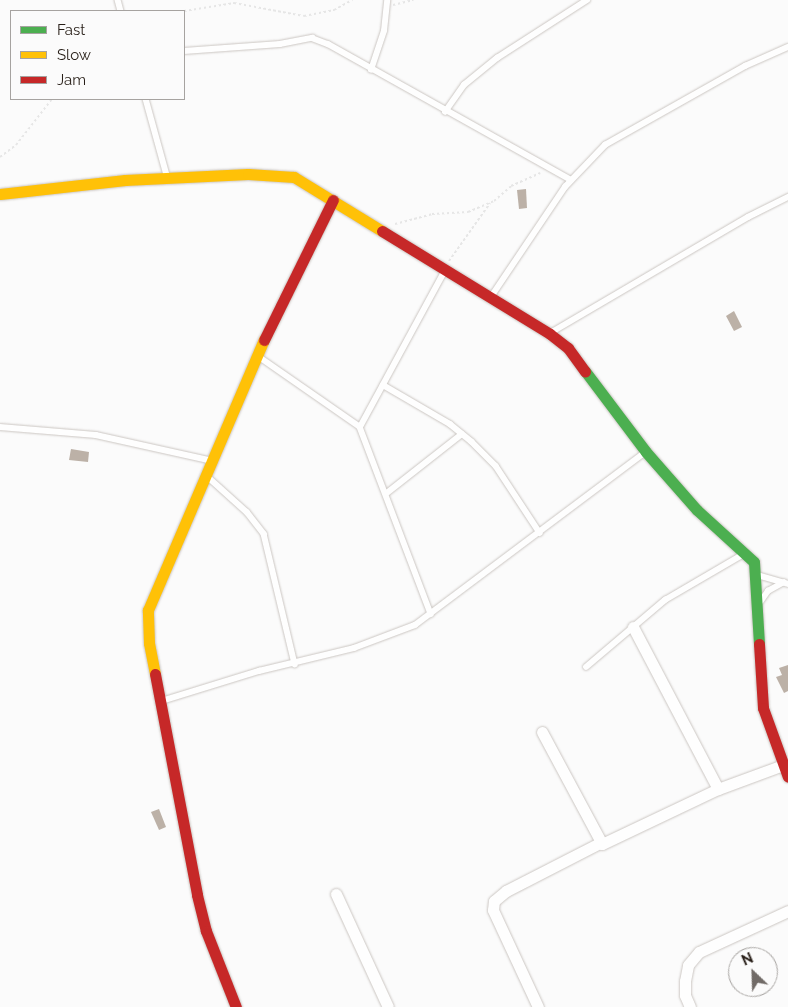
<!DOCTYPE html>
<html>
<head>
<meta charset="utf-8">
<style>
  body { margin:0 }
  #map { position:relative; width:788px; height:1007px; overflow:hidden; background:#fbfbfb; font-family:Raleway,sans-serif }
  div>[style] { position:absolute }
  .building>* { inset:0; background:#bcb1a7 }
  .path>* { height:2px; margin-top:-1px; transform-origin:0; background:repeating-linear-gradient(90deg,#e6e6e6 0 2.5px,transparent 0 5px) }
  .roads { filter:drop-shadow(0 0 1px #cbc6c2) drop-shadow(0 0 1px #cbc6c2) }
  .lane>* { height:5.5px; margin:-2.75px; padding:0 2.75px; transform-origin:2.75px; border-radius:2.75px; background:#fefefe }
  .street>* { height:11px; margin:-5.5px; padding:0 5.5px; transform-origin:5.5px; border-radius:5.5px; background:#fefefe }
  .fast>* { height:11px; margin:-5.5px; padding:0 5.5px; transform-origin:5.5px; border-radius:5.5px; background:#4caf50 }
  .slow>* { height:11px; margin:-5.5px; padding:0 5.5px; transform-origin:5.5px; border-radius:5.5px; background:#ffc107 }
  .jam>* { height:11px; margin:-5.5px; padding:0 5.5px; transform-origin:5.5px; border-radius:5.5px; background:#c62828 }
  span { translate:-50% -50%; white-space:nowrap; text-align:center; line-height:1.15; -webkit-text-stroke:4px #fbfbfb; paint-order:stroke }
  .legend { position:absolute; left:10px; top:10px; width:175px; height:90px; box-sizing:border-box; background:#fbfbfb; border:1px solid #a6a3a0; margin:0; padding:6px 9px; list-style:none; font-size:15px; color:#271e17 }
  .legend li { display:flex; align-items:center; gap:10px; height:25px }
  .legend b { width:25px; border:1px solid #a6a3a0 }
  .north { position:absolute; left:728px; top:947px; width:50px; height:50px; box-sizing:border-box; background:#fbfbfb; border:1px solid #a6a3a0; border-radius:50%; rotate:336deg; font-size:14px; font-weight:700; line-height:20px; text-align:center; color:#271e17 }
  .north::after { content:''; display:block; margin:auto; width:18px; height:22px; background:#716b67; clip-path:polygon(50% 0,100% 100%,50% 72%,0 100%) }
</style>
</head>
<body>
<div id="map">
  <div class="building">
    <div style="clip-path:polygon(526px 189px,527px 208px,519px 209px,517px 190px)"></div>
    <div style="clip-path:polygon(734px 311px,742px 327px,734px 331px,726px 316px)"></div>
    <div style="clip-path:polygon(71px 449px,89px 452px,88px 462px,69px 460px)"></div>
    <div style="clip-path:polygon(788px 665px,788px 691px,784px 693px,776px 677px,782px 675px,779px 668px)"></div>
    <div style="clip-path:polygon(159px 809px,166px 827px,159px 830px,151px 812px)"></div>
  </div>
  <div class="path">
    <div style="left:393px;top:5px;width:21px;rotate:-14deg"></div>
    <div style="left:184px;top:11px;width:51px;rotate:-9.1deg"></div>
    <div style="left:234px;top:3px;width:71px;rotate:10.5deg"></div>
    <div style="left:304px;top:16px;width:31px;rotate:-11deg"></div>
    <div style="left:334px;top:10px;width:21px;rotate:-29deg"></div>
    <div style="left:0;top:157px;width:20px;rotate:-37deg"></div>
    <div style="left:16px;top:145px;width:58px;rotate:-52deg"></div>
    <div style="left:395px;top:224px;width:38px;rotate:-15deg"></div>
    <div style="left:432px;top:214px;width:36px;rotate:-3deg"></div>
    <div style="left:468px;top:212px;width:28px;rotate:-23deg"></div>
    <div style="left:494px;top:201px;width:23px;rotate:-41deg"></div>
    <div style="left:511px;top:186px;width:32px;rotate:-24deg"></div>
    <div style="left:449px;top:261px;width:71px;rotate:-54.7deg"></div>
  </div>
  <div class="roads">
    <div class="lane">
      <div style="left:118px;top:0;width:11px;rotate:75deg"></div>
      <div style="left:184px;top:51px;width:96px;rotate:-4.2deg"></div>
      <div style="left:280px;top:44px;width:33px;rotate:-11deg"></div>
      <div style="left:312px;top:38px;width:17px;rotate:21deg"></div>
      <div style="left:328px;top:44px;width:278px;rotate:29.2deg"></div>
      <div style="left:371px;top:70px;width:41px;rotate:-71.6deg"></div>
      <div style="left:384px;top:31px;width:31px;rotate:-84deg"></div>
      <div style="left:146px;top:99px;width:79px;rotate:74.6deg"></div>
      <div style="left:445px;top:112px;width:33px;rotate:-55deg"></div>
      <div style="left:464px;top:85px;width:43px;rotate:-39.3deg"></div>
      <div style="left:497px;top:58px;width:107px;rotate:-32.8deg"></div>
      <div style="left:491px;top:297px;width:133px;rotate:-56.1deg"></div>
      <div style="left:565px;top:187px;width:58px;rotate:-46.4deg"></div>
      <div style="left:605px;top:145px;width:161px;rotate:-29.4deg"></div>
      <div style="left:745px;top:66px;width:47px;rotate:-23.8deg"></div>
      <div style="left:552px;top:332px;width:227px;rotate:-30.4deg"></div>
      <div style="left:748px;top:217px;width:45px;rotate:-26.6deg"></div>
      <div style="left:258px;top:356px;width:124px;rotate:34.8deg"></div>
      <div style="left:360px;top:427px;width:200px;rotate:69.2deg"></div>
      <div style="left:383px;top:385px;width:78px;rotate:30.2deg"></div>
      <div style="left:450px;top:424px;width:28px;rotate:39deg"></div>
      <div style="left:472px;top:442px;width:34px;rotate:45deg"></div>
      <div style="left:496px;top:466px;width:80px;rotate:56.7deg"></div>
      <div style="left:0;top:427px;width:96px;rotate:4.8deg"></div>
      <div style="left:96px;top:435px;width:116px;rotate:12.5deg"></div>
      <div style="left:360px;top:427px;width:174px;rotate:-61.5deg"></div>
      <div style="left:207px;top:476px;width:54px;rotate:42deg"></div>
      <div style="left:247px;top:512px;width:28px;rotate:52deg"></div>
      <div style="left:264px;top:534px;width:134px;rotate:76.6deg"></div>
      <div style="left:387px;top:493px;width:95px;rotate:-38.2deg"></div>
      <div style="left:757px;top:575px;width:32px;rotate:16deg"></div>
      <div style="left:761px;top:601px;width:12px;rotate:-55deg"></div>
      <div style="left:768px;top:591px;width:18px;rotate:-29deg"></div>
      <div style="left:586px;top:667px;width:104px;rotate:-40.3deg"></div>
      <div style="left:665px;top:600px;width:89px;rotate:-30.3deg"></div>
      <div style="left:162px;top:701px;width:102px;rotate:-17.2deg"></div>
      <div style="left:259px;top:671px;width:98px;rotate:-13.6deg"></div>
      <div style="left:354px;top:648px;width:65px;rotate:-20.7deg"></div>
      <div style="left:415px;top:625px;width:286px;rotate:-36.9deg"></div>
    </div>
    <div class="street">
      <div style="left:633px;top:627px;width:183px;rotate:62.3deg"></div>
      <div style="left:542px;top:732px;width:127px;rotate:61.8deg"></div>
      <div style="left:602px;top:844px;width:128px;rotate:-25.4deg"></div>
      <div style="left:718px;top:789px;width:69px;rotate:-20.3deg"></div>
      <div style="left:336px;top:894px;width:124px;rotate:65.3deg"></div>
      <div style="left:538px;top:1007px;width:107px;rotate:-114.9deg"></div>
      <div style="left:493px;top:910px;width:9px;rotate:-84deg"></div>
      <div style="left:494px;top:901px;width:16px;rotate:-40deg"></div>
      <div style="left:506px;top:891px;width:106px;rotate:-27.1deg"></div>
      <div style="left:690px;top:1007px;width:13px;rotate:-113deg"></div>
      <div style="left:685px;top:995px;width:14px;rotate:-90deg"></div>
      <div style="left:685px;top:981px;width:16px;rotate:-79deg"></div>
      <div style="left:688px;top:965px;width:17px;rotate:-50deg"></div>
      <div style="left:699px;top:952px;width:98px;rotate:-24.7deg"></div>
    </div>
    <div class="fast">
      <div style="left:585px;top:371px;width:101px;rotate:53deg"></div>
      <div style="left:646px;top:452px;width:77px;rotate:48.7deg"></div>
      <div style="left:697px;top:510px;width:77px;rotate:42.4deg"></div>
      <div style="left:754px;top:562px;width:82px;rotate:86.5deg"></div>
    </div>
    <div class="slow">
      <div style="left:0;top:194px;width:126px;rotate:-6.4deg"></div>
      <div style="left:125px;top:180px;width:123px;rotate:-2.8deg"></div>
      <div style="left:248px;top:174px;width:46px;rotate:3.7deg"></div>
      <div style="left:294px;top:177px;width:103px;rotate:31.5deg"></div>
      <div style="left:155px;top:674px;width:32px;rotate:-101deg"></div>
      <div style="left:149px;top:643px;width:33px;rotate:-92deg"></div>
      <div style="left:148px;top:610px;width:294px;rotate:-66.8deg"></div>
    </div>
    <div class="jam">
      <div style="left:382px;top:231px;width:197px;rotate:31.5deg"></div>
      <div style="left:550px;top:334px;width:23px;rotate:38deg"></div>
      <div style="left:568px;top:348px;width:29px;rotate:54deg"></div>
      <div style="left:264px;top:340px;width:156px;rotate:-63.8deg"></div>
      <div style="left:759px;top:644px;width:64px;rotate:86.4deg"></div>
      <div style="left:763px;top:708px;width:73px;rotate:70.1deg"></div>
      <div style="left:155px;top:674px;width:225px;rotate:79.2deg"></div>
      <div style="left:197px;top:895px;width:37px;rotate:76deg"></div>
      <div style="left:206px;top:931px;width:82px;rotate:68.5deg"></div>
    </div>
  </div>
  <ul class="legend">
  <li><b style="height:6px;background:#4caf50"></b>Fast</li>
  <li><b style="height:6px;background:#ffc107"></b>Slow</li>
  <li><b style="height:6px;background:#c62828"></b>Jam</li>
  </ul>
  <div class="north">N</div>
</div>
</body>
</html>
